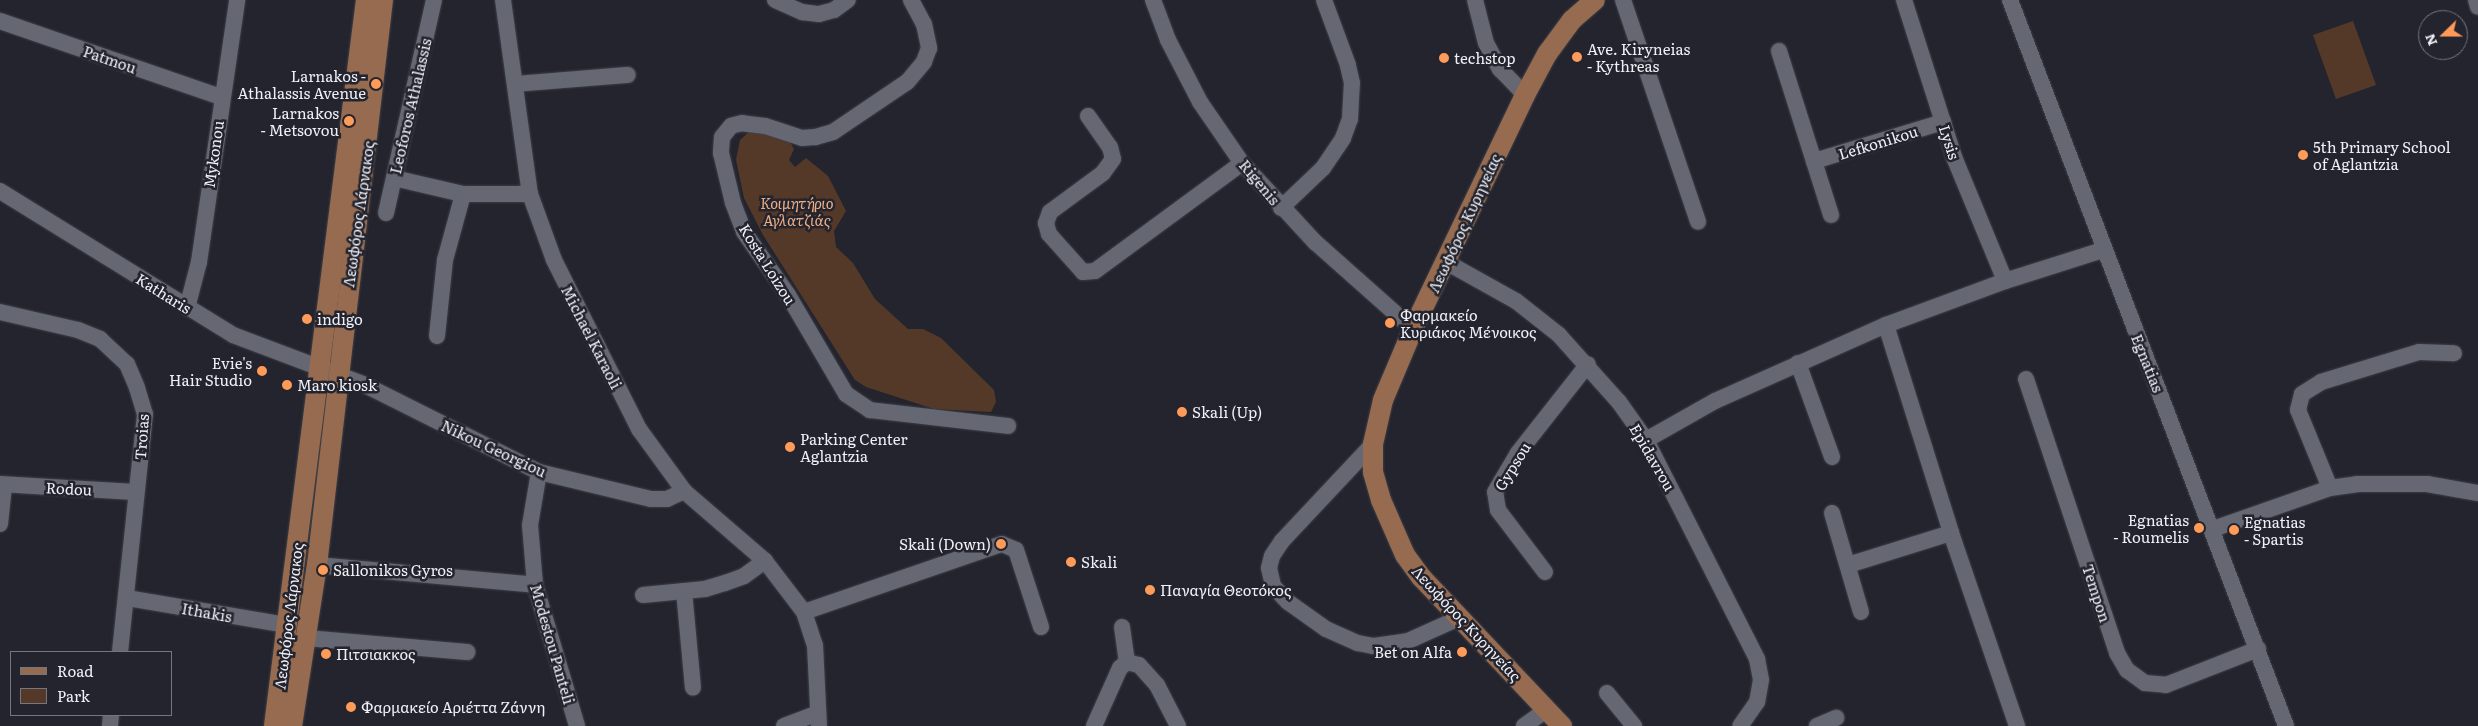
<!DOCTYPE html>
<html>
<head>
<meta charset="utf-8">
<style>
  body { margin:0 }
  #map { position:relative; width:2478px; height:726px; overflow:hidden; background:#23242d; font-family:Literata,serif }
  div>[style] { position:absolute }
  .green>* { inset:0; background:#553928 }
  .roads { filter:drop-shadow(0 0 1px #3e3f47) drop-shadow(0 0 1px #3e3f47) }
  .minor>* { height:16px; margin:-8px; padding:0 8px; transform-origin:8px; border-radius:8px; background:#656772 }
  .major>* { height:20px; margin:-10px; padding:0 10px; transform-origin:10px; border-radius:10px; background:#976b4f }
  .dots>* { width:14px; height:14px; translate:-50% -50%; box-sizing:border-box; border:2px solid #23242d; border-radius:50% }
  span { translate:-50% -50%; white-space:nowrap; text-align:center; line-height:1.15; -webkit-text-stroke:5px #23242d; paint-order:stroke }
  .poi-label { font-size:15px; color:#eff0f7 }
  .left { translate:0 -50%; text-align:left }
  .right { translate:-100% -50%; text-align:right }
  .street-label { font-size:15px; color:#eff0f7 }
  .park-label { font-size:15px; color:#eeae86; font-style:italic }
  .legend { position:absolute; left:10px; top:651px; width:162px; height:65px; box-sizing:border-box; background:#23242d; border:1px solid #75767e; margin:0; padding:6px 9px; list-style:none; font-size:15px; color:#eff0f7 }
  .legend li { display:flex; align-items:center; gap:10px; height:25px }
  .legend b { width:25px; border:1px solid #75767e }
  .north { position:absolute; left:2418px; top:10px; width:50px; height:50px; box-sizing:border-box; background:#23242d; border:1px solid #75767e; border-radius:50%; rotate:248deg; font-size:14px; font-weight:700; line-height:20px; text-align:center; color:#eff0f7 }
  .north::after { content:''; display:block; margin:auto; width:18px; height:22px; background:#fe9b58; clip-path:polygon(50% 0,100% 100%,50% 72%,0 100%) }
</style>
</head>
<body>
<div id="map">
  <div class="green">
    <div style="clip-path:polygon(2353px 21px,2376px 85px,2336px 99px,2313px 35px)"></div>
    <div style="clip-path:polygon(753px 128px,789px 140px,794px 149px,789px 160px,795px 167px,806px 158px,828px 176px,846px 211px,834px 231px,836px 247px,853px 263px,875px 299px,908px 329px,923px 329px,941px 338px,994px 390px,996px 402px,991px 412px,934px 409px,866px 387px,855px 380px,763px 235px,744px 198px,736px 160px,740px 140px)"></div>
  </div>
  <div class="roads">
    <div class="minor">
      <div style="left:503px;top:0;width:196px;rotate:82.1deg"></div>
      <div style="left:530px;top:194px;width:70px;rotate:70deg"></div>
      <div style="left:554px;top:260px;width:189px;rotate:63.3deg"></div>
      <div style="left:639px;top:429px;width:77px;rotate:54deg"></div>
      <div style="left:684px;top:491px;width:107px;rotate:40.8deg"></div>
      <div style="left:765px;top:561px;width:64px;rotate:52.6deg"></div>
      <div style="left:804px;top:612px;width:35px;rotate:72deg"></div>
      <div style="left:815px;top:645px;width:81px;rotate:87.2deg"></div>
      <div style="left:775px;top:0;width:30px;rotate:24deg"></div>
      <div style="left:802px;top:12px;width:17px;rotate:7deg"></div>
      <div style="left:819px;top:14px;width:16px;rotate:-15deg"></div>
      <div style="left:834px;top:10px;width:17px;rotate:-36deg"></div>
      <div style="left:911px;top:0;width:27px;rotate:62deg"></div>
      <div style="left:924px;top:24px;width:25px;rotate:78deg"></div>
      <div style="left:929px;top:48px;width:15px;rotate:110deg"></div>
      <div style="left:924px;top:62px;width:26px;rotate:130deg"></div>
      <div style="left:907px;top:82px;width:89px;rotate:146deg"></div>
      <div style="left:833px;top:132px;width:19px;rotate:164deg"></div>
      <div style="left:815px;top:137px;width:13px;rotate:176deg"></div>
      <div style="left:802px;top:138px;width:39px;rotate:-162deg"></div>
      <div style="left:765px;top:126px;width:23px;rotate:-173deg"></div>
      <div style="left:742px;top:123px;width:11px;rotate:165deg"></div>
      <div style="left:731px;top:126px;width:14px;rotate:129deg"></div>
      <div style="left:722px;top:137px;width:16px;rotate:94deg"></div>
      <div style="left:721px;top:153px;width:51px;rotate:76.5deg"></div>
      <div style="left:733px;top:203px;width:31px;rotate:69deg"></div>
      <div style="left:744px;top:232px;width:77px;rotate:55.1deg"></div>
      <div style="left:788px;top:295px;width:115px;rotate:59.6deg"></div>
      <div style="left:846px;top:394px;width:29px;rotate:34deg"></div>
      <div style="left:870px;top:410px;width:139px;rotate:6.6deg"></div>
      <div style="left:1153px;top:0;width:43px;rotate:69.4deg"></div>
      <div style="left:1168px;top:40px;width:70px;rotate:62.7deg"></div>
      <div style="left:1200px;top:102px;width:74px;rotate:55.5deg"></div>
      <div style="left:1242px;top:163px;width:108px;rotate:47.3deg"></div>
      <div style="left:1315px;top:242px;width:131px;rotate:41.6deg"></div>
      <div style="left:1475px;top:0;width:44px;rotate:75.7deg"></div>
      <div style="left:1486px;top:43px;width:30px;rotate:62deg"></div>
      <div style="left:1500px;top:69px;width:36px;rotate:46deg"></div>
      <div style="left:1623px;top:0;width:234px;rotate:71.3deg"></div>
      <div style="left:1904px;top:0;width:165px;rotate:72.3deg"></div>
      <div style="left:1954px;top:157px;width:134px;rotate:67.6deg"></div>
      <div style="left:2010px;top:0;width:777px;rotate:69.18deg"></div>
      <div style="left:2476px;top:0;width:7px;rotate:74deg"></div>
      <div style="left:0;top:21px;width:234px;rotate:19deg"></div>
      <div style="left:1779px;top:51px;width:172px;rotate:72.4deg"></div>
      <div style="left:515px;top:84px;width:113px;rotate:-4.6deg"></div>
      <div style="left:1088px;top:116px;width:38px;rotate:55deg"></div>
      <div style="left:1110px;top:147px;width:12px;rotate:76deg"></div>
      <div style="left:1113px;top:159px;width:17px;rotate:126deg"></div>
      <div style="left:1103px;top:173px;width:66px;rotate:143.7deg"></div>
      <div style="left:1050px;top:212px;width:12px;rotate:110deg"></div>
      <div style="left:1046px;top:223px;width:11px;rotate:75deg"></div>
      <div style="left:1049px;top:234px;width:51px;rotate:48.2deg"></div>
      <div style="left:1083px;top:272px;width:12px;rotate:-5deg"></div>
      <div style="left:1095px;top:271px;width:182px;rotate:-36.3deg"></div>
      <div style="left:1814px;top:161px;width:135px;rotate:-16.8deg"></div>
      <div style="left:394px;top:178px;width:71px;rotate:13.1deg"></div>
      <div style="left:463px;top:194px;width:67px"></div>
      <div style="left:0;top:191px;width:274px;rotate:31.7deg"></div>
      <div style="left:233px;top:335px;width:141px;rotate:20.7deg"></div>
      <div style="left:365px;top:385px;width:195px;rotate:26.6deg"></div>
      <div style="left:539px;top:472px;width:115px;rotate:13.6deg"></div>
      <div style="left:651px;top:499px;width:16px"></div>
      <div style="left:667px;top:499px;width:19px;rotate:-25deg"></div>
      <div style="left:1281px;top:208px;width:58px;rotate:-43.6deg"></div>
      <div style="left:1323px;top:168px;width:36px;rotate:-56deg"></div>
      <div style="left:1343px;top:138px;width:20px;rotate:-70deg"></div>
      <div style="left:1350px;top:119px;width:36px;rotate:-87deg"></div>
      <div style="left:1352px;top:83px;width:18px;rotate:-103deg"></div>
      <div style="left:1348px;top:65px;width:69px;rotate:-110.3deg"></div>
      <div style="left:386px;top:213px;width:218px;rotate:-77.3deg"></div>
      <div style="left:1446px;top:262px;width:80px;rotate:29.1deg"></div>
      <div style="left:1516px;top:301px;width:55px;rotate:38.3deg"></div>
      <div style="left:1559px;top:335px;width:90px;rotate:48.2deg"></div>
      <div style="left:1619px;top:402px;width:47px;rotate:54.6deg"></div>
      <div style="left:1646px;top:440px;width:246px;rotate:63.1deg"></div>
      <div style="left:1757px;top:659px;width:21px;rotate:79deg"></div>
      <div style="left:1761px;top:680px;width:22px;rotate:100deg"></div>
      <div style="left:1757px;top:702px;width:29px;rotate:125deg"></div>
      <div style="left:187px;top:308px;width:48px;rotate:-75.4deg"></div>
      <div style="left:199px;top:262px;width:265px;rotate:-81.7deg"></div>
      <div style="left:0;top:312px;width:80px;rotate:13deg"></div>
      <div style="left:78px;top:330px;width:24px;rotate:22deg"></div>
      <div style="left:100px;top:339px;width:37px;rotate:43deg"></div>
      <div style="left:127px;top:364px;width:26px;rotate:67deg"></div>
      <div style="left:137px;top:388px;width:27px;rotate:73deg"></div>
      <div style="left:145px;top:414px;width:239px;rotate:96deg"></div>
      <div style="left:1886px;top:325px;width:218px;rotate:72.6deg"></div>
      <div style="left:1951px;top:533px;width:204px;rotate:71.1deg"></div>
      <div style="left:437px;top:336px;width:76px;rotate:-84deg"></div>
      <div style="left:445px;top:260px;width:68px;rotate:-74.7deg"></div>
      <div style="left:1798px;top:363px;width:100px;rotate:70.1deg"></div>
      <div style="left:2026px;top:379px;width:289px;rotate:71.6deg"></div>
      <div style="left:2117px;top:653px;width:20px;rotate:60deg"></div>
      <div style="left:2127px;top:670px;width:22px;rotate:36deg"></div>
      <div style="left:2145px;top:683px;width:21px;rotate:5deg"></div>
      <div style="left:2166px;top:685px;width:99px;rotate:-21.4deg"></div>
      <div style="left:1646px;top:440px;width:79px;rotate:-29.5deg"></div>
      <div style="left:1715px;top:401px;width:187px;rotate:-24deg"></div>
      <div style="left:1886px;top:325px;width:127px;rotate:-20.3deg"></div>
      <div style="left:2005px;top:281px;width:103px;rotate:-17.6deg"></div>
      <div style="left:1373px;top:444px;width:133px;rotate:133.2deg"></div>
      <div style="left:1282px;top:541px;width:18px;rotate:124deg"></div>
      <div style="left:1272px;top:556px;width:12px;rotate:104deg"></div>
      <div style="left:1269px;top:568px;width:18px;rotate:77deg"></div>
      <div style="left:1273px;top:586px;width:22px;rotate:47deg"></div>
      <div style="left:1288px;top:602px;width:47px;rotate:35.4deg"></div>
      <div style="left:1326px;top:629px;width:35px;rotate:24deg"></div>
      <div style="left:1358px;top:643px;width:16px;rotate:11deg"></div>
      <div style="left:1374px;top:646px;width:34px;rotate:-8deg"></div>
      <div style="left:1408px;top:641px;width:56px;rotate:-24.3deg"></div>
      <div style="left:539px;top:472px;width:54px;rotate:99.6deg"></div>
      <div style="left:530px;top:525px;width:60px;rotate:85.2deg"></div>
      <div style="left:535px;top:585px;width:147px;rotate:73.4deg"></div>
      <div style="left:0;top:484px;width:135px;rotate:3.4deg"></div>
      <div style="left:2330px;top:488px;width:84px;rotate:-112.3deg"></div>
      <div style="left:2298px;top:410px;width:16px;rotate:-76deg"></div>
      <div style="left:2302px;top:394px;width:22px;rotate:-32deg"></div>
      <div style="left:2321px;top:382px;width:102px;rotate:-17deg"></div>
      <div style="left:2419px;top:352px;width:35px;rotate:2deg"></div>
      <div style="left:1832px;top:513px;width:103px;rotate:73.7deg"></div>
      <div style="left:0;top:524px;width:39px;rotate:-84deg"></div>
      <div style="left:2213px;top:529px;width:124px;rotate:-19.3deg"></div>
      <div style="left:2330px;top:488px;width:27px;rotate:-8deg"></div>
      <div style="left:2357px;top:484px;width:70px"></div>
      <div style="left:2427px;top:484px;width:52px;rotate:10deg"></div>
      <div style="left:317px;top:565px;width:219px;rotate:5.2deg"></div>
      <div style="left:1848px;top:565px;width:108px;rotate:-17.3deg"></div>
      <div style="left:1545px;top:572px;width:78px;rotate:-127.2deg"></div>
      <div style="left:1498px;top:510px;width:18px;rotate:-99deg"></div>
      <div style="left:1495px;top:492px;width:45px;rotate:-59.5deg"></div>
      <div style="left:1518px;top:453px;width:113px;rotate:-51.8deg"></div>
      <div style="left:684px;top:591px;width:97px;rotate:84.7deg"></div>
      <div style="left:643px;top:595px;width:62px;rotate:-5.5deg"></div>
      <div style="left:705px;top:589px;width:21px;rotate:-17deg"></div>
      <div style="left:725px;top:583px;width:20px;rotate:-20deg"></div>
      <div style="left:744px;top:576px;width:26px;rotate:-36deg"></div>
      <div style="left:127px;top:598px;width:162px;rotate:9.6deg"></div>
      <div style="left:804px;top:612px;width:209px;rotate:-19deg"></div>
      <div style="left:1002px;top:544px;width:15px;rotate:23deg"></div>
      <div style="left:1016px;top:550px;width:81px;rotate:72deg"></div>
      <div style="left:1122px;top:627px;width:35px;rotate:82deg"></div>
      <div style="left:306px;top:638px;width:162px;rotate:5deg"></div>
      <div style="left:1127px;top:662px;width:12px;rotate:14deg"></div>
      <div style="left:1139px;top:665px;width:27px;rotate:48deg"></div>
      <div style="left:1157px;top:685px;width:46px;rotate:62.9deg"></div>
      <div style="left:1607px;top:693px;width:43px;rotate:50.7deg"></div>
      <div style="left:110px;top:726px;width:11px;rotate:-85deg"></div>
      <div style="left:784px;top:726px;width:36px;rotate:-21deg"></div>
      <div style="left:1094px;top:726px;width:64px;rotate:-65.9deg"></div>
      <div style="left:1120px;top:668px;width:9px;rotate:-41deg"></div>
      <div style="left:1524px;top:726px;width:29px;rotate:-36deg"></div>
      <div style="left:1817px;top:726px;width:21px;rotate:-23deg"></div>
    </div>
    <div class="major">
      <div style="left:274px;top:726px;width:732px;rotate:-82.78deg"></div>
      <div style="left:292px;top:726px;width:163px;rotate:-81.2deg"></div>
      <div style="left:317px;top:565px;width:569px;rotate:-83.34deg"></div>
      <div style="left:1562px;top:726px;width:205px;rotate:-133.4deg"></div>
      <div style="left:1421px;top:577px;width:27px;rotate:-126deg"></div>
      <div style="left:1405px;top:555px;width:60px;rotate:-113.6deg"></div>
      <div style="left:1381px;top:500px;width:29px;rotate:-106deg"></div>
      <div style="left:1373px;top:472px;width:28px;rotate:-90deg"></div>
      <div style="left:1373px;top:444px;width:45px;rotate:-77.2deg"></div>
      <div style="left:1383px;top:400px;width:77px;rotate:-67.1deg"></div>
      <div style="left:1413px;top:329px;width:259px;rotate:-64.4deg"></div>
      <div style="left:1525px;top:95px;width:47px;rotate:-61.8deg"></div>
      <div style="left:1547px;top:54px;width:42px;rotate:-53.7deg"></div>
      <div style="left:1572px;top:20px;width:30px;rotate:-41deg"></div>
    </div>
  </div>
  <div class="dots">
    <div style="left:1577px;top:57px;background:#fe9b58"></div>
    <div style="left:1444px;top:58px;background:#fe9b58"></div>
    <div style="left:376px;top:84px;background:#fe9b58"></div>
    <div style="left:349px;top:121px;background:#fe9b58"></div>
    <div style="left:2303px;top:155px;background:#fe9b58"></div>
    <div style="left:307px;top:319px;background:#fe9b58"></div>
    <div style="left:1390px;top:323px;background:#fe9b58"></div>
    <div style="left:262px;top:371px;background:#fe9b58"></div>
    <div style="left:287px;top:385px;background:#fe9b58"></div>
    <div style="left:1182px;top:412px;background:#fe9b58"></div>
    <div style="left:790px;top:447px;background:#fe9b58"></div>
    <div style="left:2199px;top:528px;background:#fe9b58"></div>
    <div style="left:2234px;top:530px;background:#fe9b58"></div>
    <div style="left:1001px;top:544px;background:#fe9b58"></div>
    <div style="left:1071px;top:562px;background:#fe9b58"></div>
    <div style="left:323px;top:570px;background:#fe9b58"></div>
    <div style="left:1150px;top:590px;background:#fe9b58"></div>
    <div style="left:1462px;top:652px;background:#fe9b58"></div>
    <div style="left:326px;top:654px;background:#fe9b58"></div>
    <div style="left:351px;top:707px;background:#fe9b58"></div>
  </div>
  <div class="poi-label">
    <span class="left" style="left:1587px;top:57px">Ave. Kiryneias<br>- Kythreas</span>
    <span class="left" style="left:1454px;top:58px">techstop</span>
    <span class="right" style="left:366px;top:84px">Larnakos -<br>Athalassis Avenue</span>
    <span class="right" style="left:339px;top:121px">Larnakos<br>- Metsovou</span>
    <span class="left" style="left:2313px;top:155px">5th Primary School<br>of Aglantzia</span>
    <span class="left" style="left:1400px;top:323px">Φαρμακείο<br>Κυριάκος Μένοικος</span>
    <span class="left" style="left:317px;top:319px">indigo</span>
    <span class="right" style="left:252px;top:371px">Evie's<br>Hair Studio</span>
    <span class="left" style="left:297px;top:385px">Maro kiosk</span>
    <span class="left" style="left:1192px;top:412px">Skali (Up)</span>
    <span class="left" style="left:800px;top:447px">Parking Center<br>Aglantzia</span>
    <span class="right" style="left:2189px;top:528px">Egnatias<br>- Roumelis</span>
    <span class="left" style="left:2244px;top:530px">Egnatias<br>- Spartis</span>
    <span class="right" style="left:991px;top:544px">Skali (Down)</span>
    <span class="left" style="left:1081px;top:562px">Skali</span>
    <span class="left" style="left:333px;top:570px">Sallonikos Gyros</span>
    <span class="left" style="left:1160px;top:590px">Παναγία Θεοτόκος</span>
    <span class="right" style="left:1452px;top:652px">Bet on Alfa</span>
    <span class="left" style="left:336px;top:654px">Πιτσιακκος</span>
    <span class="left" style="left:361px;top:707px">Φαρμακείο Αριέττα Ζάννη</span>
  </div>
  <div class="street-label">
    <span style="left:110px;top:59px;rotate:19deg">Patmou</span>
    <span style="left:410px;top:106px;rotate:-77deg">Leoforos Athalassis</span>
    <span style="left:1878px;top:142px;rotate:-17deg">Lefkonikou</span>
    <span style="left:1950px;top:142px;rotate:72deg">Lysis</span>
    <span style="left:213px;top:154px;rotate:-82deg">Mykonou</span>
    <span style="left:1260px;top:182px;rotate:50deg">Rigenis</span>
    <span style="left:358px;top:214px;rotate:-82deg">Λεωφόρος Λάρνακος</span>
    <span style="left:1464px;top:223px;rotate:-65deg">Λεωφόρος Κυρηνείας</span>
    <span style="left:768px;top:264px;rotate:58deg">Kosta Loizou</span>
    <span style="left:164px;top:293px;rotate:32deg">Katharis</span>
    <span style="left:592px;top:337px;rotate:63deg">Michael Karaoli</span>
    <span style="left:2148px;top:363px;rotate:68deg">Egnatias</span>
    <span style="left:141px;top:437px;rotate:-86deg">Troias</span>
    <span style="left:494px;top:448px;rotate:25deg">Nikou Georgiou</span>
    <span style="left:1653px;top:457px;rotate:60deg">Epidavrou</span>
    <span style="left:1512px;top:466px;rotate:-58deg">Gypsou</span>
    <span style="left:69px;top:488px;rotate:3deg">Rodou</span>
    <span style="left:2097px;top:593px;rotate:72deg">Tempon</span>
    <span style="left:207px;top:612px;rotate:10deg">Ithakis</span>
    <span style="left:288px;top:616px;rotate:-83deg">Λεωφόρος Λάρνακος</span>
    <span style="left:1467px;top:623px;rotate:47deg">Λεωφόρος Κυρηνείας</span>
    <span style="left:553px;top:644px;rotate:74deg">Modestou Panteli</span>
  </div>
  <div class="park-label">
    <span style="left:797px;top:211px">Κοιμητήριο<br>Αγλατζιάς</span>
  </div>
  <ul class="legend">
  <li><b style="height:6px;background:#976b4f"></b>Road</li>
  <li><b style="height:14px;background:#553928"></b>Park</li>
  </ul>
  <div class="north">N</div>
</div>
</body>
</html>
